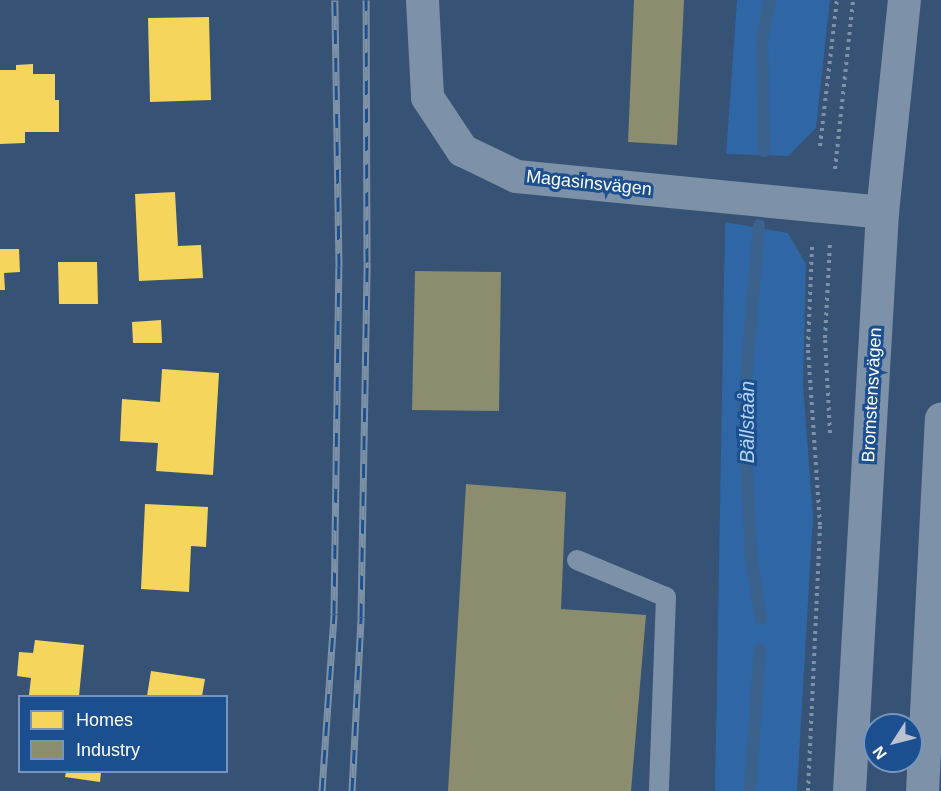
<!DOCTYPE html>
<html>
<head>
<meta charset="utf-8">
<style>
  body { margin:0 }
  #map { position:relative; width:941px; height:791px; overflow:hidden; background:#365274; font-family:Helvetica,sans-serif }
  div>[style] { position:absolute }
  .green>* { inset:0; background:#2f66a5 }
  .homes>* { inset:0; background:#f6d55c }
  .industry>* { inset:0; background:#8c8c6e }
  .stream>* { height:12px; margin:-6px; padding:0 6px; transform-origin:6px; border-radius:6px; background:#3b618d }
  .path>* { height:4px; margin-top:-2px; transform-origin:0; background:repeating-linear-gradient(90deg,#7d92a8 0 3px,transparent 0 7.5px) }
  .service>* { height:20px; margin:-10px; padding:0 10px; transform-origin:10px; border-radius:10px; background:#7d92a8 }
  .minor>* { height:33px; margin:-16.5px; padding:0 16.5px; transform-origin:16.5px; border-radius:16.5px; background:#7d92a8 }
  .tertiary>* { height:33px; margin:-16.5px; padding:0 16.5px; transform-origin:16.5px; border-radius:16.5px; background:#7d92a8 }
  .rail>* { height:7px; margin-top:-3.5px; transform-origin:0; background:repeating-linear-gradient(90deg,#1b4f8f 0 14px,#7e92a7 0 28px); box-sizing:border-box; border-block:2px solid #7e92a7 }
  span { translate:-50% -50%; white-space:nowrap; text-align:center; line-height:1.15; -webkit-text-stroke:6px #1b4f8f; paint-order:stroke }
  .street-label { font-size:18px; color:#fff }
  .water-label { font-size:20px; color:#b5d3f5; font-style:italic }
  .legend { position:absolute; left:18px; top:695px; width:210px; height:78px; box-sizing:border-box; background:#1b4f8f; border:2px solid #7695bc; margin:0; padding:8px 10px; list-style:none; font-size:18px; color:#fff }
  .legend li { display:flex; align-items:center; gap:12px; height:30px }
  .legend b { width:30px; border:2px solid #7695bc }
  .north { position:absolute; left:863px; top:713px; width:60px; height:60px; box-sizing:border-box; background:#1b4f8f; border:2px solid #7695bc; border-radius:50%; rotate:234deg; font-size:16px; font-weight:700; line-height:24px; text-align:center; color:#fff }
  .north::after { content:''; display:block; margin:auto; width:21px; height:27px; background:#b9c2ce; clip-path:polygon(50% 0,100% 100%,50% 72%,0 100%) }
</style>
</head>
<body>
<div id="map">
  <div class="green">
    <div style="clip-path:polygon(737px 0,830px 0,816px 128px,788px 156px,726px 154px)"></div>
    <div style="clip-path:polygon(725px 222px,788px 233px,806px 264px,803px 384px,813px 517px,797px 791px,715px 791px)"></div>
  </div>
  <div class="homes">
    <div style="clip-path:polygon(209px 17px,211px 100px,150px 102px,148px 18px)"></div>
    <div style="clip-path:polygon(33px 64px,33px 74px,55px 74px,55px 100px,59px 100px,59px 132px,25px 132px,25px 143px,0 144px,0 70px,16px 70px,16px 65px)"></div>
    <div style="clip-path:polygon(175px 192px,178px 246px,201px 245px,203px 278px,139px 281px,135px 194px)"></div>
    <div style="clip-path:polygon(0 249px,19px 249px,20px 272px,4px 273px,5px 290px,0 290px)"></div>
    <div style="clip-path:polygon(58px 262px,97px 262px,98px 304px,59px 304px)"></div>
    <div style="clip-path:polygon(161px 320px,162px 343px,133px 343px,132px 322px)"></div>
    <div style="clip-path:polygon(162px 369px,219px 373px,213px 475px,156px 471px,158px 443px,120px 441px,122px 399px,160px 402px)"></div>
    <div style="clip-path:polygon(145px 504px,208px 507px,206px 547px,191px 546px,189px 592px,141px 589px)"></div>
    <div style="clip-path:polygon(35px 640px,84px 645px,79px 696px,29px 695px,31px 678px,17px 676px,19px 652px,33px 653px)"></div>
    <div style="clip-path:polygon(151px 671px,205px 679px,202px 696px,147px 696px)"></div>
    <div style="clip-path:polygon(66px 772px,101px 772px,100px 782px,65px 777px)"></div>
  </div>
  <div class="industry">
    <div style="clip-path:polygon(634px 0,684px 0,677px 145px,628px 142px)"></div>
    <div style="clip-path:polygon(415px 271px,501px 272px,499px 411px,412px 410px)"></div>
    <div style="clip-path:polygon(466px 484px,566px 492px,561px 609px,646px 615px,631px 791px,448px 791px)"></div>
  </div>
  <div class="stream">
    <div style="left:764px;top:151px;width:112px;rotate:-91deg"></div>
    <div style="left:762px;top:39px;width:40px;rotate:-78deg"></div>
    <div style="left:759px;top:225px;width:178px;rotate:94.8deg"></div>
    <div style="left:744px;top:402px;width:155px;rotate:87.4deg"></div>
    <div style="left:751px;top:557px;width:63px;rotate:80.8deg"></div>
    <div style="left:750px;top:791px;width:142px;rotate:-86deg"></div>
  </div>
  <div class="path">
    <div style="left:820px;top:146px;width:147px;rotate:-83.4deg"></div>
    <div style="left:835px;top:169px;width:170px;rotate:-83.9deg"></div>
    <div style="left:830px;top:433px;width:95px;rotate:-93deg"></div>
    <div style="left:825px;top:338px;width:95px;rotate:-87deg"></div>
    <div style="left:808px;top:791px;width:266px;rotate:-87.4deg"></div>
    <div style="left:820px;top:525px;width:178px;rotate:-93.9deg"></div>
    <div style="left:808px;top:347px;width:101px;rotate:-87.7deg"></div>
  </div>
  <div class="service">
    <div style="left:577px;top:560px;width:96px;rotate:22.6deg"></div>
    <div style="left:666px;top:597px;width:194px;rotate:92.1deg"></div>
  </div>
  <div class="minor">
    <div style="left:422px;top:0;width:97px;rotate:87deg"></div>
    <div style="left:427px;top:97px;width:64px;rotate:56.6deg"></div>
    <div style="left:462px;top:150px;width:60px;rotate:25.7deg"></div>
    <div style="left:516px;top:176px;width:368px;rotate:5.6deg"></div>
    <div style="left:922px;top:791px;width:373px;rotate:-87.1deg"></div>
  </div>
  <div class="tertiary">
    <div style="left:849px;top:791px;width:580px;rotate:-86.74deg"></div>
    <div style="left:882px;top:212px;width:213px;rotate:-84.1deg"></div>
  </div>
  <div class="rail">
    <div style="left:322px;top:791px;width:177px;rotate:-86.1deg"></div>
    <div style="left:334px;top:614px;width:347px;rotate:-89.2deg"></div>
    <div style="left:339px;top:267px;width:267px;rotate:-90.9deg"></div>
    <div style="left:352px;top:791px;width:174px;rotate:-87deg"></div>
    <div style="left:361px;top:617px;width:355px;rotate:-89deg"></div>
    <div style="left:367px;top:262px;width:262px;rotate:-90.2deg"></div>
  </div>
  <div class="street-label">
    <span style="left:589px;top:183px;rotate:6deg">Magasinsvägen</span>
    <span style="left:872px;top:395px;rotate:-87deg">Bromstensvägen</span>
  </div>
  <div class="water-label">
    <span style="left:747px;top:422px;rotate:-90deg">Bällstaån</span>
  </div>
  <ul class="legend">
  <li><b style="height:16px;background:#f6d55c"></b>Homes</li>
  <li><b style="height:16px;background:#8c8c6e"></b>Industry</li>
  </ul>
  <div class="north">N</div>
</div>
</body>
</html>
